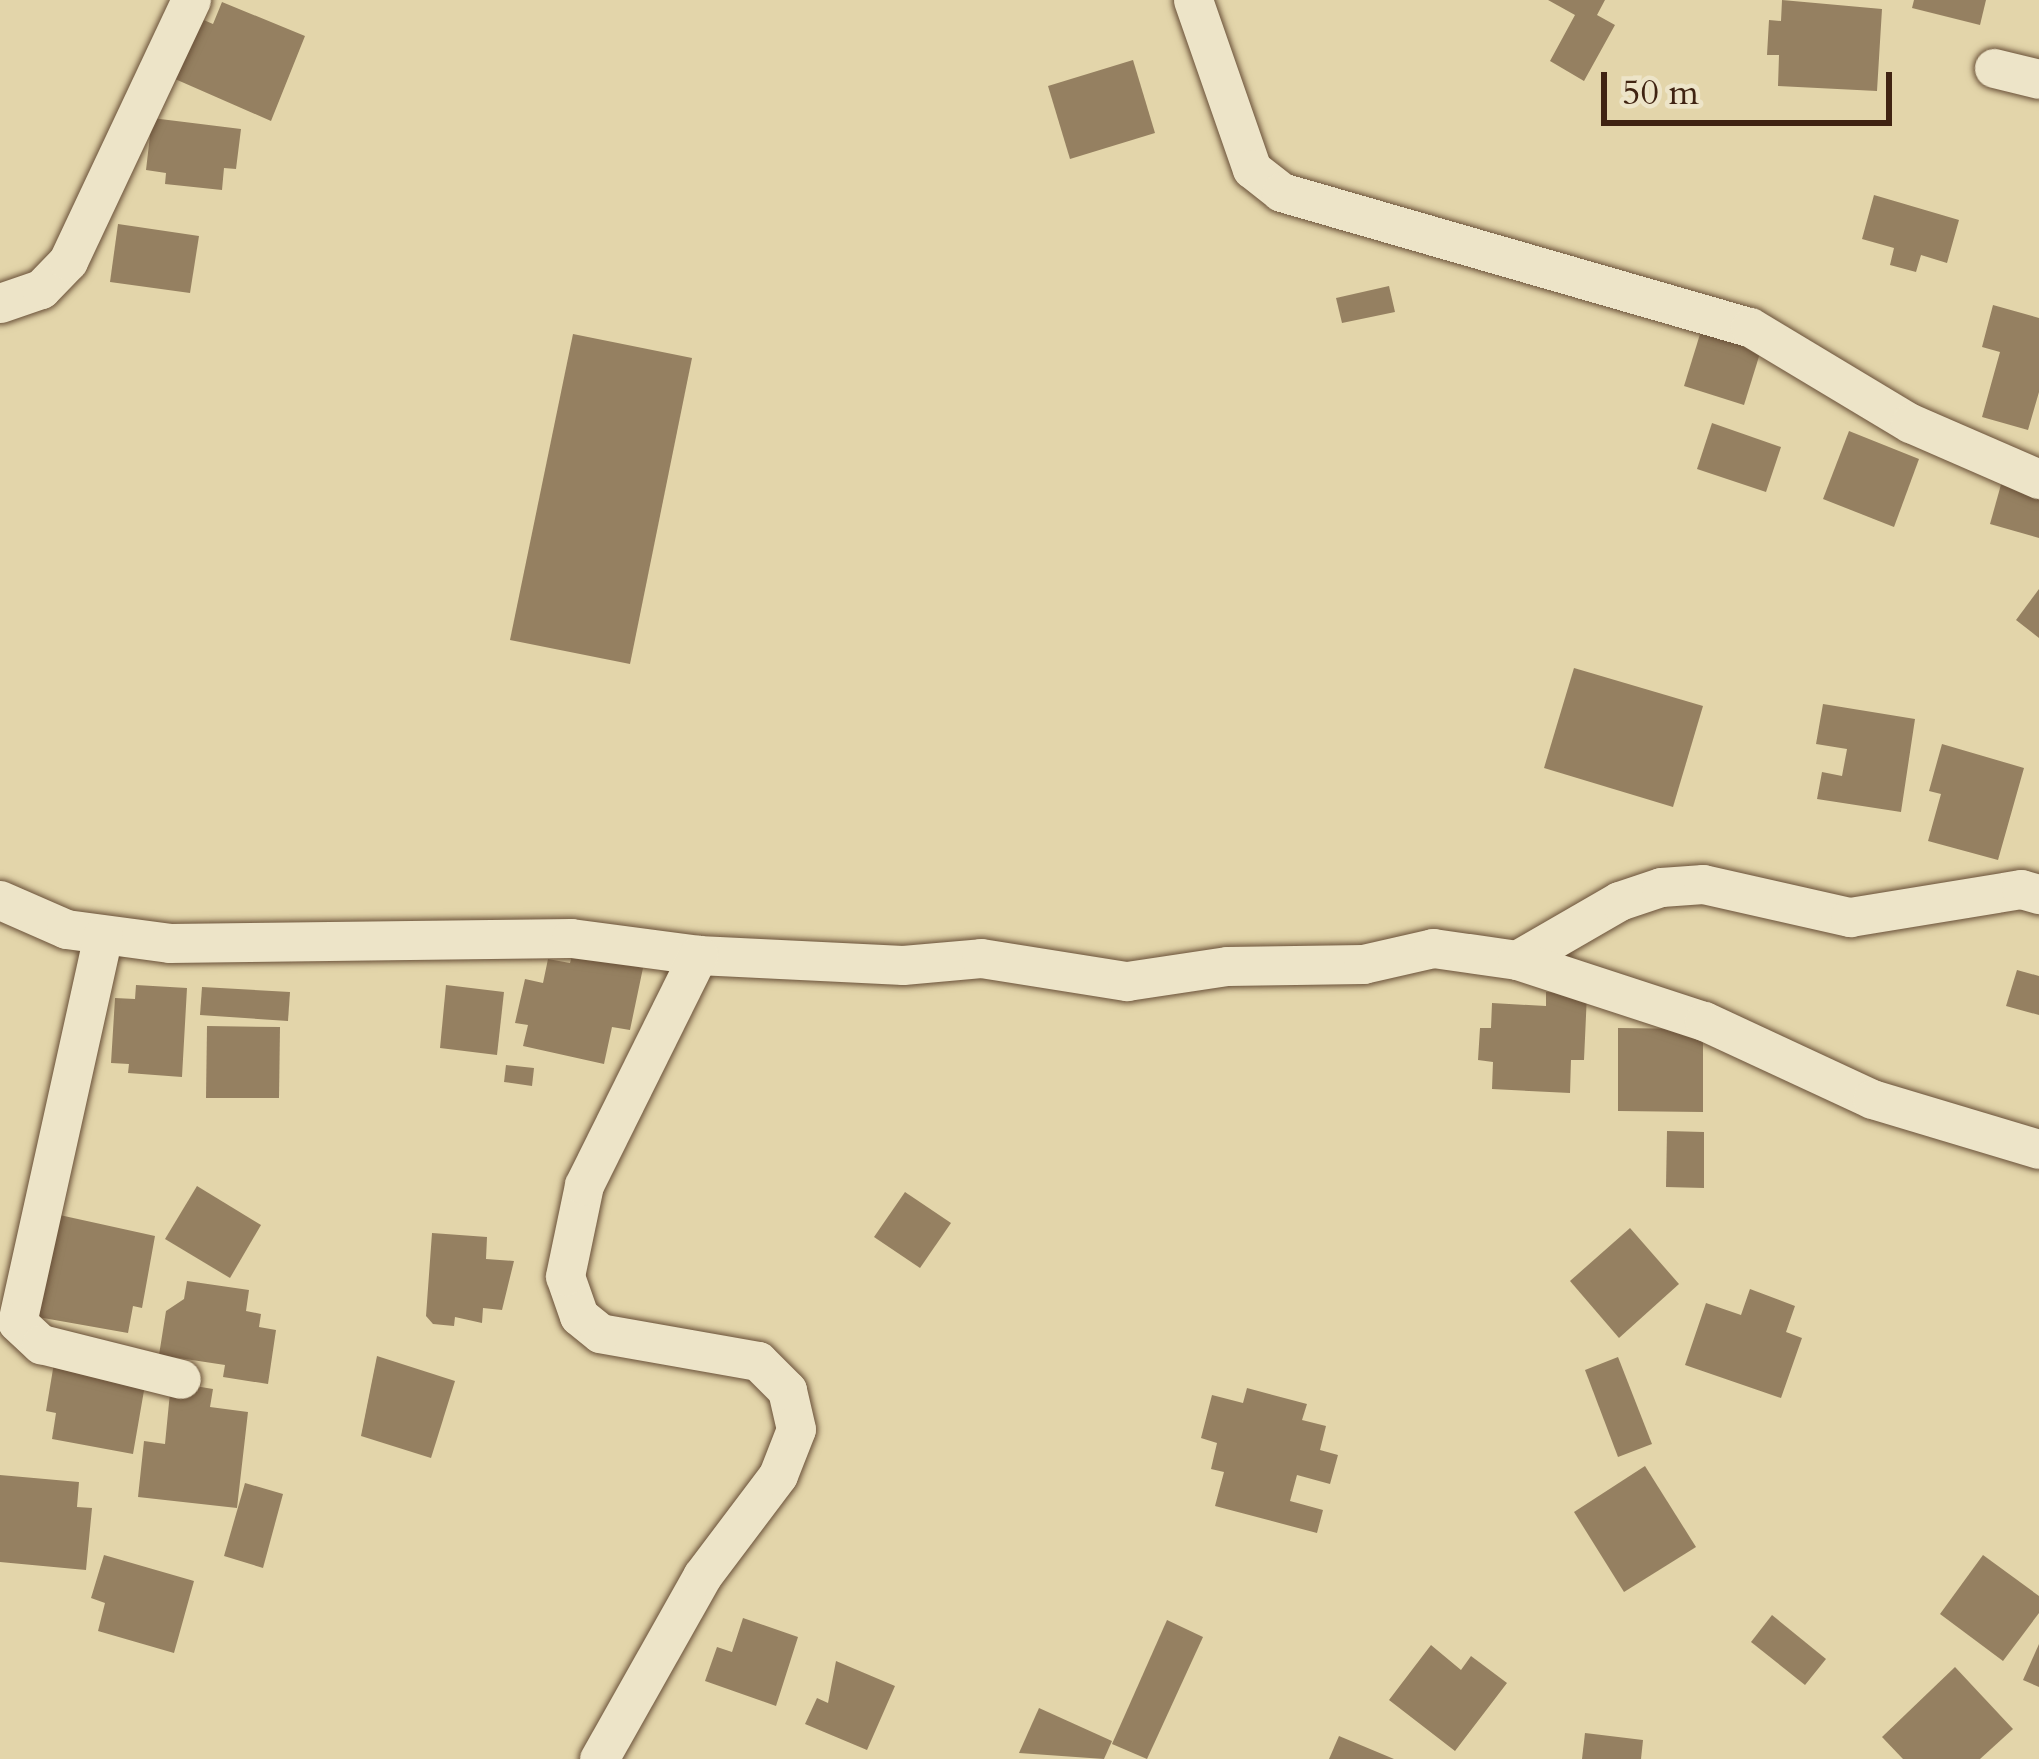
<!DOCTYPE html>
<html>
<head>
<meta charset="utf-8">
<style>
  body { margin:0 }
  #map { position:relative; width:2039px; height:1759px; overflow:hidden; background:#e3d5aa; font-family:Cardo,serif }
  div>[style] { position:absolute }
  .building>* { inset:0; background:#958061 }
  .roads { filter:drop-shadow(0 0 3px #695038) drop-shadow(0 0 3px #695038) }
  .street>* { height:39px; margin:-19.5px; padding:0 19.5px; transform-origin:19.5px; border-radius:19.5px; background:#ede4c8 }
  span { translate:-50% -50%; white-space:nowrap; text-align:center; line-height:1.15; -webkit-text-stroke:12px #ede4c8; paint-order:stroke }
  .scale { position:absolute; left:1601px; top:72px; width:291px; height:54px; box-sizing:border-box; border:6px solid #402312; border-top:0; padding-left:15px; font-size:36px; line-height:42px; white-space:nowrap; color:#402312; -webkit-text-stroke:9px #ede4c8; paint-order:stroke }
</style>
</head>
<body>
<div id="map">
  <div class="building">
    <div style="clip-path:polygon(1548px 0,1605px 0,1597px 15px,1615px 25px,1584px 81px,1550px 61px,1575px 15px)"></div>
    <div style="clip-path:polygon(1782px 0,1882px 9px,1877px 91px,1778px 86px,1779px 55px,1767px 55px,1769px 20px,1781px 21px)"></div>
    <div style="clip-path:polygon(1914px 0,1986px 0,1980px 25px,1912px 8px)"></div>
    <div style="clip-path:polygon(222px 2px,305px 36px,271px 121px,175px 79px,199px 18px,213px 24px)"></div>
    <div style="clip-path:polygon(1133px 60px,1155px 133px,1070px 159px,1048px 86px)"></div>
    <div style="clip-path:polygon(152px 118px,241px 129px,236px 169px,224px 168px,222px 190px,165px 184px,166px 173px,146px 170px)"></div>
    <div style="clip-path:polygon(1874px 195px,1959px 220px,1947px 263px,1921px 255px,1916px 272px,1890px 265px,1894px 248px,1862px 239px)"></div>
    <div style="clip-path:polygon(118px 224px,199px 236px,190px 293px,110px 282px)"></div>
    <div style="clip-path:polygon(1389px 286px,1395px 312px,1342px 323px,1336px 298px)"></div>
    <div style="clip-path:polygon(1993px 305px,2039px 318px,2039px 392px,2028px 430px,1982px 417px,2000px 352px,1982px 347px)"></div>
    <div style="clip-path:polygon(1705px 318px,1765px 337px,1744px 405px,1684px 386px)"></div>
    <div style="clip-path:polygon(573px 334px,692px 358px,630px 664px,510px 640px)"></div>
    <div style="clip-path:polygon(1712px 423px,1781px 447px,1766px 492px,1697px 469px)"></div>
    <div style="clip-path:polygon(1849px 431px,1919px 459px,1894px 527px,1823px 499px)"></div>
    <div style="clip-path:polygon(2007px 463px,2039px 471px,2039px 538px,1990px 524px)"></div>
    <div style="clip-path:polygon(2039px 589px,2039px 638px,2016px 620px)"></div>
    <div style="clip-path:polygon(1574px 668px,1703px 706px,1673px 807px,1544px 768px)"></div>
    <div style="clip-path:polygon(1823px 704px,1915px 719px,1901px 812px,1817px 799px,1822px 772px,1842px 776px,1847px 749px,1816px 744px)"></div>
    <div style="clip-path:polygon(1942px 744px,2024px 768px,1998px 860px,1928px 841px,1941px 794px,1929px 791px)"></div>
    <div style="clip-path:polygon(573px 952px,643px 968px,630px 1030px,612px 1027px,604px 1064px,523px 1046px,528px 1025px,515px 1023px,525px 979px,543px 983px,548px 959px,570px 963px)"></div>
    <div style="clip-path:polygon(2017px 970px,2039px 976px,2039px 1015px,2006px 1006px)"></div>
    <div style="clip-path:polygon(136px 985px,187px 988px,182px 1077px,128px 1073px,129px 1064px,111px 1063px,115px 998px,135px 999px)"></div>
    <div style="clip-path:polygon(446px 985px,504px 992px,497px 1055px,440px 1048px)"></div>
    <div style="clip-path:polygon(202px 987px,290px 992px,288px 1021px,200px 1015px)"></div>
    <div style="clip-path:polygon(1546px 992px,1587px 994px,1584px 1060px,1571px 1060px,1570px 1093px,1492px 1089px,1493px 1062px,1478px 1060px,1480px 1028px,1491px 1028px,1492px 1003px,1546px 1006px)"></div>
    <div style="clip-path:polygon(207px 1026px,280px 1027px,279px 1098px,206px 1098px)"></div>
    <div style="clip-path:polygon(1618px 1028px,1703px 1029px,1703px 1112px,1618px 1111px)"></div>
    <div style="clip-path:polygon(506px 1065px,534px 1068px,532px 1086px,504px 1082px)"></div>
    <div style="clip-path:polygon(1667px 1131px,1704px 1132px,1704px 1188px,1666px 1187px)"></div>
    <div style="clip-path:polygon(197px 1186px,261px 1225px,230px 1278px,165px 1239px)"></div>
    <div style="clip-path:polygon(905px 1192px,951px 1223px,920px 1268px,874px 1237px)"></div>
    <div style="clip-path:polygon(46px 1212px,155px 1236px,142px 1308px,133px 1306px,128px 1333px,32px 1316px,43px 1259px,51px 1261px,55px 1240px)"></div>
    <div style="clip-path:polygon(1630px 1228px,1679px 1284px,1619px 1338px,1570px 1281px)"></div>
    <div style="clip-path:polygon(432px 1233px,487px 1237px,486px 1259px,514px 1261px,502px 1310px,483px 1308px,482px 1323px,455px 1317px,454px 1326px,433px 1324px,426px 1316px)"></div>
    <div style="clip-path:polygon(187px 1281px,249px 1290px,246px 1311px,261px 1314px,259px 1327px,276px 1330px,268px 1384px,223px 1377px,225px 1365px,159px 1355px,166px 1311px,184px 1299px)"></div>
    <div style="clip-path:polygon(1750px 1289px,1795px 1306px,1786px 1332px,1802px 1338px,1781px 1398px,1685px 1365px,1706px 1303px,1741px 1315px)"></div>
    <div style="clip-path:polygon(377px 1356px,455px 1381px,431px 1458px,361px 1436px)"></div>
    <div style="clip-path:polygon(1618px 1357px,1652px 1444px,1618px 1457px,1585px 1370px)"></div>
    <div style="clip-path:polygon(54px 1363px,146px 1379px,133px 1454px,52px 1439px,56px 1413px,46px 1411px)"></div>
    <div style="clip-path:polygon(171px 1382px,213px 1389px,210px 1407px,248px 1412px,237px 1508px,138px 1497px,144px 1441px,165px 1444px)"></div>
    <div style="clip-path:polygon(1247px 1388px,1307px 1404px,1302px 1420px,1326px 1426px,1320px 1450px,1338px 1455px,1330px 1484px,1297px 1475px,1290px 1501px,1323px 1510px,1317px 1533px,1215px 1506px,1224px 1472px,1211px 1469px,1217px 1443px,1201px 1438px,1212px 1395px,1243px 1403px)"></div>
    <div style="clip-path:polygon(1645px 1466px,1696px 1547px,1624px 1592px,1574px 1512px)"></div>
    <div style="clip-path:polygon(0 1475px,79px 1482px,77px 1507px,92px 1508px,86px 1570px,0 1562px)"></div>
    <div style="clip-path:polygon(245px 1483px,283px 1494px,263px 1568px,224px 1556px)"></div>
    <div style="clip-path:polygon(104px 1555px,194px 1581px,174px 1653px,98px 1631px,105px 1603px,91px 1598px)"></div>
    <div style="clip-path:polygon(1983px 1555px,2039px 1596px,2039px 1613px,2003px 1661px,1940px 1614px)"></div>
    <div style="clip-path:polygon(1772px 1615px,1826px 1659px,1805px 1685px,1751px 1642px)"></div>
    <div style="clip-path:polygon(743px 1618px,798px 1637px,776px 1706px,705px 1681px,717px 1647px,732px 1652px)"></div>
    <div style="clip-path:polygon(1167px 1620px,1203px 1637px,1147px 1759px,1112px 1744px)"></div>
    <div style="clip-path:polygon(2039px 1644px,2039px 1687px,2023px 1680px)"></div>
    <div style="clip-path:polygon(1431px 1645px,1461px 1670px,1471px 1656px,1507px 1683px,1455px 1751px,1389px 1700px)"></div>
    <div style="clip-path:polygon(836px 1661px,895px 1686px,867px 1750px,805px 1724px,817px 1698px,828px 1703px)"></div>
    <div style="clip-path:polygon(1955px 1667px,2013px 1729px,1980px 1759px,1903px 1759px,1882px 1737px)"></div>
    <div style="clip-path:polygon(1039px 1708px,1112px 1741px,1104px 1759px,1019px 1753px)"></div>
    <div style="clip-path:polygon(1585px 1733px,1643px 1740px,1641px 1759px,1582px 1759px)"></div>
    <div style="clip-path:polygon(1339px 1736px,1394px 1759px,1329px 1759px)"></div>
  </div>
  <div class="roads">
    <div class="street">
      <div style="left:1193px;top:0;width:179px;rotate:70.8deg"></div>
      <div style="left:1252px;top:169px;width:37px;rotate:38deg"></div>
      <div style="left:1281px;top:192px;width:488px;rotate:16.1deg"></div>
      <div style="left:1750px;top:327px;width:187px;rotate:31deg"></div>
      <div style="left:1910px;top:423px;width:141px;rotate:23.5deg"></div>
      <div style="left:1994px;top:68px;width:46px;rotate:13.7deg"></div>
      <div style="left:0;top:303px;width:43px;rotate:-18.9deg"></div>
      <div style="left:41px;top:289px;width:39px;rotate:-46deg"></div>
      <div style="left:68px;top:261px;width:289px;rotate:-64.8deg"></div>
      <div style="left:0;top:900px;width:72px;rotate:23.7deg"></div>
      <div style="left:66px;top:929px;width:104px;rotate:7.7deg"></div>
      <div style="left:169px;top:943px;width:402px;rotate:-0.7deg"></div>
      <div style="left:571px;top:938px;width:128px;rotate:7.6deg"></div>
      <div style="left:698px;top:955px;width:205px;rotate:2.8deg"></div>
      <div style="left:903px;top:965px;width:78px;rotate:-5.1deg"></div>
      <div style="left:981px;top:958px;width:148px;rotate:9deg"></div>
      <div style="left:1127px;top:981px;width:101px;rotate:-8.5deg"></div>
      <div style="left:1227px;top:966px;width:136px;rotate:-0.8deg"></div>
      <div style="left:1363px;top:964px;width:72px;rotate:-12.9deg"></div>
      <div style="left:1433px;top:948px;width:85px;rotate:8.1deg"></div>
      <div style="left:1517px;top:960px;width:118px;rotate:-30deg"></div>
      <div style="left:1619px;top:901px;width:44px;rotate:-18.4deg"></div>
      <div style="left:1661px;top:887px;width:42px;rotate:-4.1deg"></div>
      <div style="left:1703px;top:884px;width:151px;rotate:12.7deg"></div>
      <div style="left:1850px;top:917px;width:173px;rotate:-9.3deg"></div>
      <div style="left:2021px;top:889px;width:19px;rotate:16deg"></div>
      <div style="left:103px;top:935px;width:396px;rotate:102.5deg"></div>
      <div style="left:17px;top:1322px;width:33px;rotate:43deg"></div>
      <div style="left:41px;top:1344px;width:144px;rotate:14deg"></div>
      <div style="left:1517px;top:960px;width:197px;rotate:18.1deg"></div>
      <div style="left:1704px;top:1021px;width:185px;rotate:24.9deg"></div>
      <div style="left:1872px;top:1099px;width:174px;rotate:16.7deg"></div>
      <div style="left:599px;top:1759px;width:210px;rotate:-60.6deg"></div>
      <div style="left:702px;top:1576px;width:126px;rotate:-53deg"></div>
      <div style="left:778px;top:1475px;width:49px;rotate:-68.6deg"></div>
      <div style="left:796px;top:1429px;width:40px;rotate:-103deg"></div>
      <div style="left:787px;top:1390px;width:41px;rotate:-135deg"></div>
      <div style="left:758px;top:1361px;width:160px;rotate:-170deg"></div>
      <div style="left:600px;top:1333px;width:27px;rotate:-141deg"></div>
      <div style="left:579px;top:1316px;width:42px;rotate:-109.3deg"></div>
      <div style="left:565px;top:1276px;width:93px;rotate:-78.2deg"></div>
      <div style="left:584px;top:1185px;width:257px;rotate:-63.6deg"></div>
    </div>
  </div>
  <div class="scale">50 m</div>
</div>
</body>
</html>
